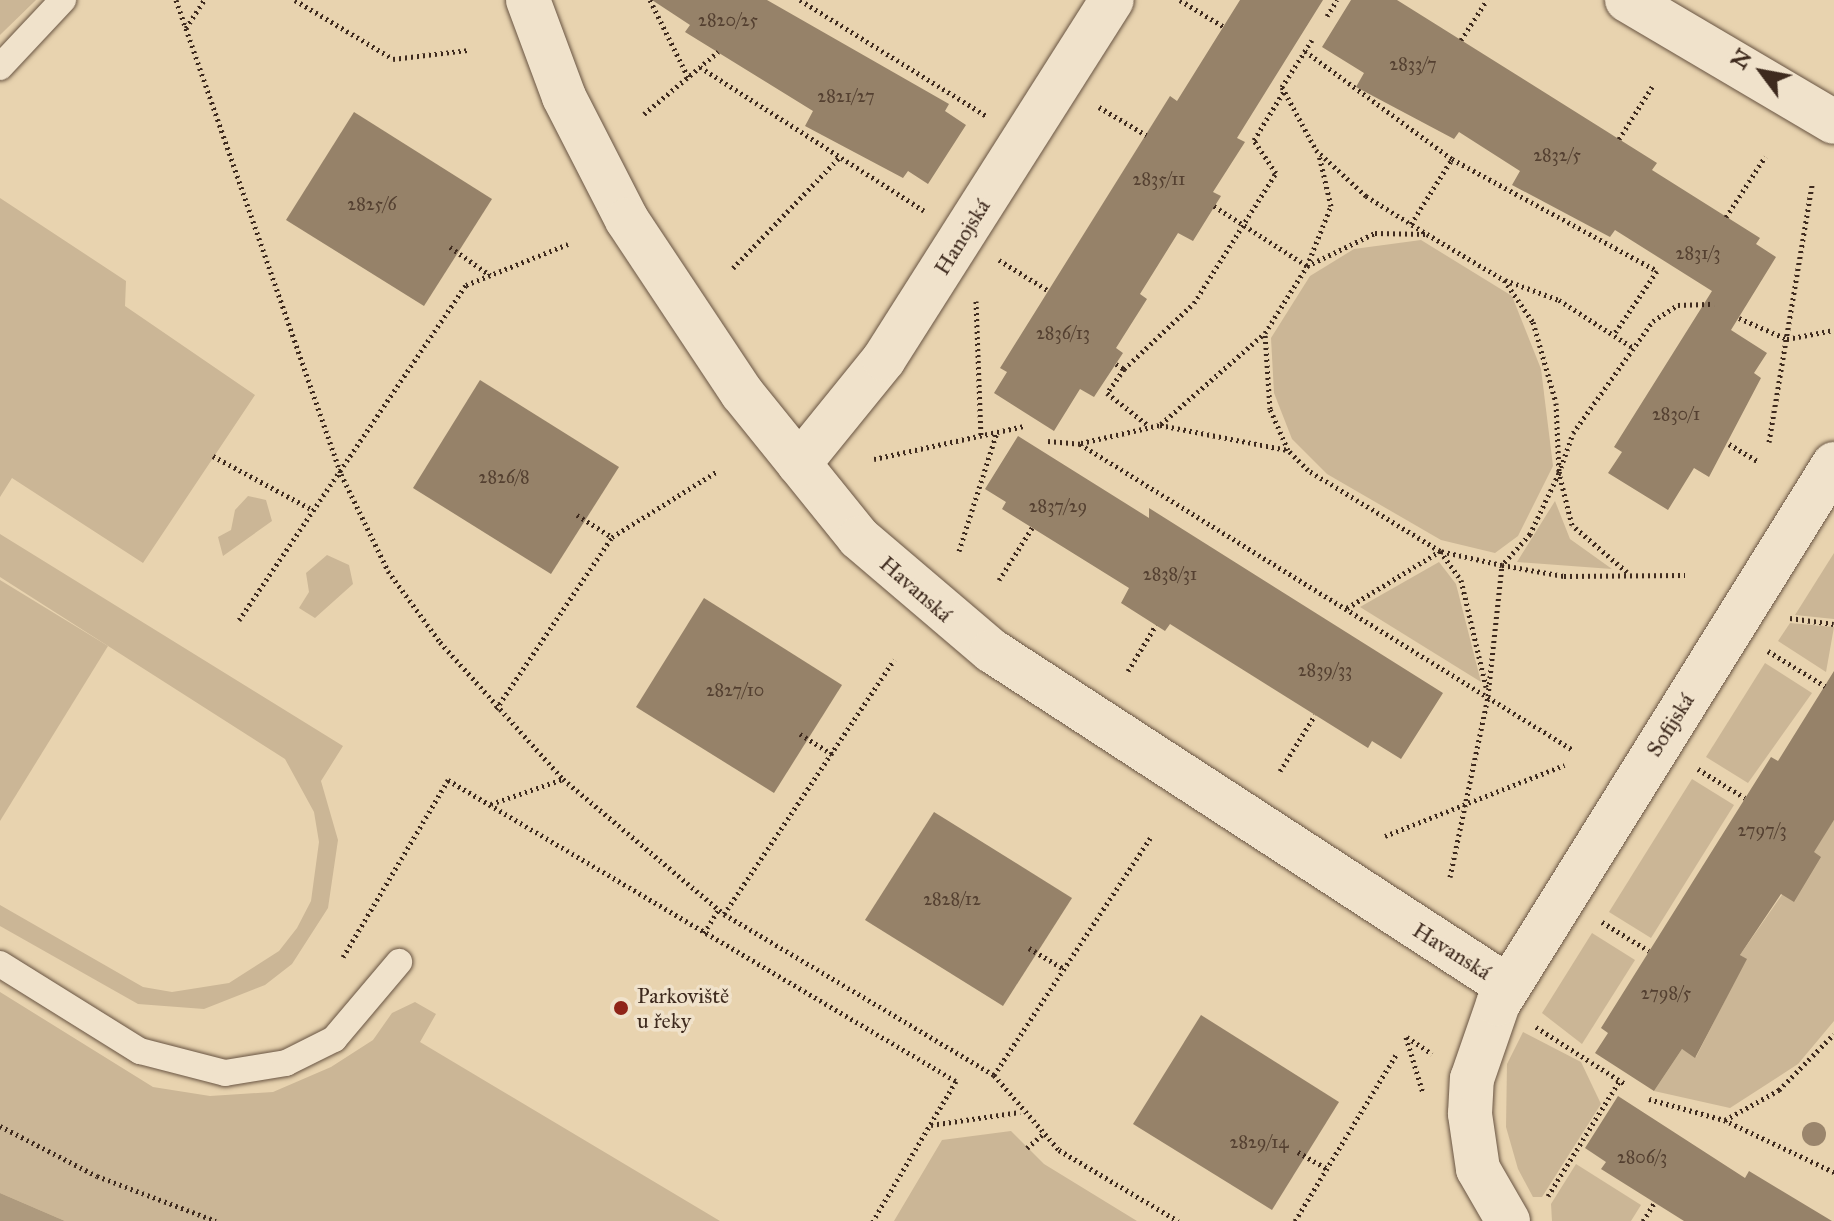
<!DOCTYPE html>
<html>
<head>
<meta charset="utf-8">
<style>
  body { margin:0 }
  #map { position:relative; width:1834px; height:1221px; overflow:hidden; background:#e8d3af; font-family:"IM FELL Great Primer",serif }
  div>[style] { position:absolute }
  .green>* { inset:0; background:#cbb696 }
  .water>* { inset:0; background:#ae9a7e }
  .building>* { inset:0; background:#968269 }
  .path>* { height:5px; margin-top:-2.5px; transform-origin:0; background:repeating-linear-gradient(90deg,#3e2a1e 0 2px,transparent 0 6px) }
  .roads { filter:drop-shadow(0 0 2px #685442) drop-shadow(0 0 2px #685442) }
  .service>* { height:26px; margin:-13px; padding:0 13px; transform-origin:13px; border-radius:13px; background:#f0e2cb }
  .minor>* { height:44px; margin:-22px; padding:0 22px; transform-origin:22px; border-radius:22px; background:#f0e2cb }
  .trees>* { width:24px; height:24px; margin:-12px; border-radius:50%; background:#9a856c }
  .dots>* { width:22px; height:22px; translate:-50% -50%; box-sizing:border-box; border:4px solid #f0e2cb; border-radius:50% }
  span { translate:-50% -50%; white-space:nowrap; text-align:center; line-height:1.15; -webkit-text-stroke:7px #f0e2cb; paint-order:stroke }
  .number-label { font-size:18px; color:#544031 }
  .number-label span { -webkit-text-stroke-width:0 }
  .street-label { font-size:22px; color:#3e2a1e }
  .poi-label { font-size:22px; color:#3e2a1e }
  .left { translate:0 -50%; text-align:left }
  .north { position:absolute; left:1722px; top:32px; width:80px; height:80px; -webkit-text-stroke:6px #f0e2cb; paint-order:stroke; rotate:302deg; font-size:22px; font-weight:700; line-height:32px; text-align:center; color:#3e2a1e }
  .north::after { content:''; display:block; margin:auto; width:28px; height:36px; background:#3e2a1e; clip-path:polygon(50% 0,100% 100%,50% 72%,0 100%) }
</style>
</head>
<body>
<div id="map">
  <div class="green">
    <div style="clip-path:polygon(0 0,36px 0,0 35px)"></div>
    <div style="clip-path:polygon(0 198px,126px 281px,125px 306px,255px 395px,143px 563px,12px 478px,0 497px)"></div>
    <div style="clip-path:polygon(1421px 240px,1512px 296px,1541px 369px,1553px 466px,1518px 536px,1495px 553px,1441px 540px,1327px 474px,1292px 439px,1274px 393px,1271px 338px,1310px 276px,1354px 249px)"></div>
    <div style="clip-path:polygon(248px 496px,266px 500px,272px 521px,223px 556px,218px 537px,231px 530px,235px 510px)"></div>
    <div style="clip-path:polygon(1555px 501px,1570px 539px,1612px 569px,1517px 562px)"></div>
    <div style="clip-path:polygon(0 534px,343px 746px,321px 781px,338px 840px,328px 908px,292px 964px,265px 985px,204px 1009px,138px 1004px,0 926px,0 905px,143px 987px,172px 992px,229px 983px,279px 951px,297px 928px,311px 901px,319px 842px,314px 812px,285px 759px,0 577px)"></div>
    <div style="clip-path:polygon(1834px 553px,1834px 619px,1795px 615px)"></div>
    <div style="clip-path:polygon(327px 555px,349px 565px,353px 584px,315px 618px,299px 608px,309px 592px,306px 573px)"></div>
    <div style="clip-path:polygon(1439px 562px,1456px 584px,1481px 682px,1360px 607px)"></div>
    <div style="clip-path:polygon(0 580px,108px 646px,0 821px)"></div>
    <div style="clip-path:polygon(1790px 623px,1834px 627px,1826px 672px,1778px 641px)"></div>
    <div style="clip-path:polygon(1765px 663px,1812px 693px,1748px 783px,1706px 757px)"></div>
    <div style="clip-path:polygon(1692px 779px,1734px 805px,1651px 938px,1609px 912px)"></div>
    <div style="clip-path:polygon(1834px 820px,1834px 1021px,1798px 1064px,1730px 1108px,1654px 1091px,1682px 1049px,1696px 1057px,1746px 959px,1740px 955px)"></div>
    <div style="clip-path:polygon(1592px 933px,1635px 960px,1582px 1044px,1542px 1013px)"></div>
    <div style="clip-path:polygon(0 992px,153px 1087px,210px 1096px,273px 1092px,331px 1067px,373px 1040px,392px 1013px,415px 1002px,436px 1014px,420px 1042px,720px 1221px,65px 1221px,0 1193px)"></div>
    <div style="clip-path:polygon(1523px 1032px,1581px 1062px,1601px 1104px,1542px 1197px,1533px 1197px,1518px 1169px,1506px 1127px,1507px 1064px)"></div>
    <div style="clip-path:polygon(1011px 1131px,1044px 1164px,1137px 1221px,894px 1221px,942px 1140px)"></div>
    <div style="clip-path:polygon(1576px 1164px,1641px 1205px,1631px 1221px,1552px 1221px,1551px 1204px)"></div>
  </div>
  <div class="water">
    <div style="clip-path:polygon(0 1193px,65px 1221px,0 1221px)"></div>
  </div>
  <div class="building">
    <div style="clip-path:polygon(652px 0,767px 0,949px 104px,945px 111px,966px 125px,928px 184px,908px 171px,903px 178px,805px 126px,813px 111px,685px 32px,690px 25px)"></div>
    <div style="clip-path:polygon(1240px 0,1323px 0,1237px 138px,1245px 142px,1213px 192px,1221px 196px,1193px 241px,1178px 233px,1140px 294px,1147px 299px,1116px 348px,1123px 353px,1094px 397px,1080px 389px,1054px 431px,994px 393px,1007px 372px,1000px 368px,1170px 96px,1177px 101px)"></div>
    <div style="clip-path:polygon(1351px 0,1397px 0,1657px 163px,1652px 170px,1760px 238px,1756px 244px,1776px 257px,1731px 330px,1767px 353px,1754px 373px,1761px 378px,1709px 477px,1694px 468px,1668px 510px,1608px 473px,1622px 452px,1614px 447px,1712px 291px,1615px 230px,1610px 237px,1512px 185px,1520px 171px,1459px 132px,1454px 139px,1356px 87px,1364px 73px,1322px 47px)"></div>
    <div style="clip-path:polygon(354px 112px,492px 199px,424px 306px,286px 220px)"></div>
    <div style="clip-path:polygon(480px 380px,619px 467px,551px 574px,413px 488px)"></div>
    <div style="clip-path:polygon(1018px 436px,1149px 518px,1149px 508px,1443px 693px,1401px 759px,1372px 741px,1368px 748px,1170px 624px,1165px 631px,1121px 603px,1129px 588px,1002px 509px,1006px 502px,985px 489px)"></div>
    <div style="clip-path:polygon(704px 598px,842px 685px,774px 793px,636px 707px)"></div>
    <div style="clip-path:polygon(1834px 671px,1834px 820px,1814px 852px,1821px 857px,1794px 902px,1781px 894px,1740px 955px,1747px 959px,1695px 1058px,1682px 1049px,1654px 1091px,1595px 1053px,1608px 1033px,1601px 1028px,1771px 757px,1778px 761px)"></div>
    <div style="clip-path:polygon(934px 812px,1072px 898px,1003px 1006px,865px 920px)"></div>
    <div style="clip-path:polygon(1201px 1015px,1339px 1102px,1272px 1210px,1133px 1124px)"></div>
    <div style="clip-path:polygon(1618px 1096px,1745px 1178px,1749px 1171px,1832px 1221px,1684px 1221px,1601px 1169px,1606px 1162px,1585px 1148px)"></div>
  </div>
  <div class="path">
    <div style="left:176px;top:0;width:502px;rotate:70.81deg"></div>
    <div style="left:341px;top:474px;width:108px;rotate:64.1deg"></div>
    <div style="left:388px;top:571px;width:88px;rotate:53.8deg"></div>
    <div style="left:440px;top:642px;width:184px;rotate:48.1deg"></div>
    <div style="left:563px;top:779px;width:210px;rotate:40deg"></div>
    <div style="left:724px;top:914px;width:314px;rotate:30.8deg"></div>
    <div style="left:994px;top:1075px;width:99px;rotate:49.1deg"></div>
    <div style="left:1059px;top:1150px;width:139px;rotate:30.8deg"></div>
    <div style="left:295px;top:0;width:114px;rotate:31deg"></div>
    <div style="left:393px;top:59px;width:77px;rotate:-6.8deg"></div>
    <div style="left:650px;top:0;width:86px;rotate:63.7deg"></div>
    <div style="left:800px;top:0;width:219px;rotate:31.9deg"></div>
    <div style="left:1180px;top:0;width:52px;rotate:31.5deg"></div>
    <div style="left:1327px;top:16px;width:19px;rotate:-58deg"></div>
    <div style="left:186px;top:28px;width:33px;rotate:-57deg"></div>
    <div style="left:1312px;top:40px;width:56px;rotate:122.6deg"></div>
    <div style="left:1282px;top:87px;width:72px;rotate:61.6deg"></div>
    <div style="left:1316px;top:150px;width:68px;rotate:42.6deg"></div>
    <div style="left:1366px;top:196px;width:72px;rotate:31.9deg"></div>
    <div style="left:1461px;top:40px;width:48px;rotate:-57deg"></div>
    <div style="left:1305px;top:51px;width:182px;rotate:36.3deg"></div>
    <div style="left:1452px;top:159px;width:234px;rotate:28.6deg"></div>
    <div style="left:1657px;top:271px;width:76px;rotate:124.3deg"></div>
    <div style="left:700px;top:67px;width:266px;rotate:32.7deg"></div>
    <div style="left:1099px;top:107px;width:55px;rotate:30.8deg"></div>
    <div style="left:644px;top:114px;width:97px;rotate:-40deg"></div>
    <div style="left:1619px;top:139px;width:62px;rotate:-57.6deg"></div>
    <div style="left:1214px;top:206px;width:111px;rotate:32.8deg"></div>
    <div style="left:1307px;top:266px;width:65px;rotate:-68.2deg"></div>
    <div style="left:1331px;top:206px;width:52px;rotate:-103.2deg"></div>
    <div style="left:1726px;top:217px;width:72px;rotate:-57deg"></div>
    <div style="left:1411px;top:224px;width:77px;rotate:-57.8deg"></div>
    <div style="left:1375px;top:233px;width:52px;rotate:1.1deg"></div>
    <div style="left:1427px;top:234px;width:90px;rotate:30.9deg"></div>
    <div style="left:1504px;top:280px;width:51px;rotate:55.4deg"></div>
    <div style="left:1533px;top:322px;width:84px;rotate:74.1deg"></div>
    <div style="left:1556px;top:403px;width:70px;rotate:87.5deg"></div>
    <div style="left:1559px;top:473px;width:68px;rotate:115.4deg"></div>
    <div style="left:1530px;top:534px;width:42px;rotate:132.1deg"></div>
    <div style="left:1502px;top:565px;width:64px;rotate:-167.3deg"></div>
    <div style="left:1440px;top:551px;width:155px;rotate:-148.5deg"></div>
    <div style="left:1308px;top:470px;width:28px;rotate:-135deg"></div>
    <div style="left:1288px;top:450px;width:45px;rotate:-113.7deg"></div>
    <div style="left:1270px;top:409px;width:76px;rotate:-93.8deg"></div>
    <div style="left:1265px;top:333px;width:79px;rotate:-57.9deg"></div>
    <div style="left:1307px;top:266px;width:76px;rotate:-25.9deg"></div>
    <div style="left:450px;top:247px;width:49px;rotate:35deg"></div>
    <div style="left:999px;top:260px;width:59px;rotate:31.8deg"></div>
    <div style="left:733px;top:268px;width:154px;rotate:-46.1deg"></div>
    <div style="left:1505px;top:280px;width:58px;rotate:20.3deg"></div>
    <div style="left:1559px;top:300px;width:87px;rotate:32.8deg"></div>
    <div style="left:976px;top:301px;width:134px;rotate:87.9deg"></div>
    <div style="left:1739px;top:318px;width:52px;rotate:23.6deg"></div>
    <div style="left:1787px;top:339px;width:48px;rotate:-10.8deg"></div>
    <div style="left:1116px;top:364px;width:9px;rotate:32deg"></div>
    <div style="left:1124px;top:369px;width:96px;rotate:-43.3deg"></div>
    <div style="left:1194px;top:303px;width:154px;rotate:-57.8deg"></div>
    <div style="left:1276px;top:173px;width:40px;rotate:-124deg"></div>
    <div style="left:1254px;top:140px;width:57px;rotate:-58.5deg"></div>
    <div style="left:1124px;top:369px;width:29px;rotate:125deg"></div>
    <div style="left:1107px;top:393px;width:53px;rotate:38.2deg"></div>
    <div style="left:1161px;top:424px;width:138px;rotate:-41.2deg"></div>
    <div style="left:1048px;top:441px;width:32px;rotate:5deg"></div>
    <div style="left:1080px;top:444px;width:580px;rotate:31.83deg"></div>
    <div style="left:1769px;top:442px;width:261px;rotate:-80.5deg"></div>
    <div style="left:1081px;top:443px;width:81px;rotate:-12.8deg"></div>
    <div style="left:1160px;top:425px;width:130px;rotate:11.1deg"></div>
    <div style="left:1729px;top:444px;width:33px;rotate:31deg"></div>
    <div style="left:213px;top:456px;width:111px;rotate:28.4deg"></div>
    <div style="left:874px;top:459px;width:154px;rotate:-12.4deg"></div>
    <div style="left:577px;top:515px;width:41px;rotate:32.2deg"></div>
    <div style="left:959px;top:551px;width:125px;rotate:-72.3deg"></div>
    <div style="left:1627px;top:572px;width:72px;rotate:-139.5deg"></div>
    <div style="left:1572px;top:525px;width:54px;rotate:-104deg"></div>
    <div style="left:1559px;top:473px;width:42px;rotate:-70.7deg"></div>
    <div style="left:1573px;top:433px;width:138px;rotate:-54.5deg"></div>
    <div style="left:1653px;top:321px;width:30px;rotate:-33deg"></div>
    <div style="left:1678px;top:305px;width:36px;rotate:-2deg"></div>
    <div style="left:999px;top:580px;width:62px;rotate:-57.6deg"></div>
    <div style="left:1347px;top:608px;width:109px;rotate:-31.5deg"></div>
    <div style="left:1440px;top:551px;width:36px;rotate:54deg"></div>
    <div style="left:1461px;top:580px;width:110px;rotate:76.8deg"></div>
    <div style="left:1790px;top:618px;width:44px;rotate:7.8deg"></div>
    <div style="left:239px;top:620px;width:405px;rotate:-55.9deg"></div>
    <div style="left:466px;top:285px;width:110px;rotate:-21.9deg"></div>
    <div style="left:1768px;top:651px;width:67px;rotate:31.6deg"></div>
    <div style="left:1128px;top:671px;width:54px;rotate:-58.7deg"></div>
    <div style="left:496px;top:709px;width:207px;rotate:-56deg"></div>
    <div style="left:612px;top:537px;width:123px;rotate:-32deg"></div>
    <div style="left:800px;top:734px;width:38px;rotate:32deg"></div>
    <div style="left:1698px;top:769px;width:55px;rotate:31.7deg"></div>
    <div style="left:1280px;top:771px;width:66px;rotate:-58deg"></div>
    <div style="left:491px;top:804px;width:76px;rotate:-19.1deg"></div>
    <div style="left:1385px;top:836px;width:193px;rotate:-21.6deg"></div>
    <div style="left:1450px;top:877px;width:185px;rotate:-78.1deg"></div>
    <div style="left:1488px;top:696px;width:132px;rotate:-83.9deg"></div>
    <div style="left:1502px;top:565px;width:63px;rotate:10.1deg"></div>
    <div style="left:1564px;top:576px;width:121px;rotate:-0.5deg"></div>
    <div style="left:724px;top:914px;width:306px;rotate:-56.2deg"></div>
    <div style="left:1602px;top:922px;width:55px;rotate:31.7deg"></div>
    <div style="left:704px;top:933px;width:28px;rotate:-58deg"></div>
    <div style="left:1029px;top:948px;width:41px;rotate:31deg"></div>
    <div style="left:343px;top:957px;width:206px;rotate:-59.3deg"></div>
    <div style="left:448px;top:780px;width:590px;rotate:30.65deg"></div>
    <div style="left:956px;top:1081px;width:163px;rotate:120.7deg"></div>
    <div style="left:1536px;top:1027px;width:106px;rotate:32.6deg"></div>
    <div style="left:1406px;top:1037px;width:59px;rotate:73.1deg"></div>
    <div style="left:1407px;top:1037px;width:30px;rotate:34deg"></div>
    <div style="left:994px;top:1075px;width:284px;rotate:-56.6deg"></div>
    <div style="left:1649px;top:1099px;width:78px;rotate:15.6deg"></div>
    <div style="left:1724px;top:1120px;width:122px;rotate:25.3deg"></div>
    <div style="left:1725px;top:1120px;width:62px;rotate:-29.1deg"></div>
    <div style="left:1779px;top:1090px;width:78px;rotate:-45.5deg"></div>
    <div style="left:931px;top:1125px;width:90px;rotate:-8.3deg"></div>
    <div style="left:0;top:1126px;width:109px;rotate:27.3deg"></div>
    <div style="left:97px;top:1176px;width:127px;rotate:20.7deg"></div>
    <div style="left:1027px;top:1148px;width:21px;rotate:-41deg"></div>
    <div style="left:1298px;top:1152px;width:34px;rotate:30deg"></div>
    <div style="left:1548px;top:1196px;width:137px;rotate:-58.2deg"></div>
    <div style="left:1295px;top:1221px;width:197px;rotate:-58.7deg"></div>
    <div style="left:1643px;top:1221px;width:22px;rotate:-58deg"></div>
  </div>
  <div class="roads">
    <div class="service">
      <div style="left:0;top:67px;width:92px;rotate:-46.8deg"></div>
      <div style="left:0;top:964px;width:165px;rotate:31.9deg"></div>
      <div style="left:140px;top:1051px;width:88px;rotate:14.5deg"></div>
      <div style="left:225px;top:1073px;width:62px;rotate:-9.3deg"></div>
      <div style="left:286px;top:1063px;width:54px;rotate:-26.6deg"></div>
      <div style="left:334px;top:1039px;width:101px;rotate:-49.8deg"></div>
    </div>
    <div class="minor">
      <div style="left:528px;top:0;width:103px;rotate:69.6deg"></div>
      <div style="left:564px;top:97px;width:138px;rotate:62.9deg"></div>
      <div style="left:627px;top:220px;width:208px;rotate:56.4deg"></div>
      <div style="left:742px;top:393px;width:186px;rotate:51.1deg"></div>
      <div style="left:859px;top:538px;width:175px;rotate:40.4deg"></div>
      <div style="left:992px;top:651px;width:614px;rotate:33.04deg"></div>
      <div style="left:1627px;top:0;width:240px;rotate:30.5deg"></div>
      <div style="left:799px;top:464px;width:135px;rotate:-51deg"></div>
      <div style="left:884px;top:359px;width:425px;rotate:-57.6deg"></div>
      <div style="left:1508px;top:1221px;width:60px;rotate:-120deg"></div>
      <div style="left:1478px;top:1169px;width:56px;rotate:-98.3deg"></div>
      <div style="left:1470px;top:1114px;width:35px;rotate:-87deg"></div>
      <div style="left:1472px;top:1079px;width:79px;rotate:-70.9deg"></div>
      <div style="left:1498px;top:1004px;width:636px;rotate:-58.11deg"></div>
    </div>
  </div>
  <div class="trees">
    <div style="left:1814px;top:1134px"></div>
  </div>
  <div class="dots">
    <div style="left:621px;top:1008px;background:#8f2418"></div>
  </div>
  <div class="number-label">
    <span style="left:728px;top:20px">2820/25</span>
    <span style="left:1413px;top:64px">2833/7</span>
    <span style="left:846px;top:96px">2821/27</span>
    <span style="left:1557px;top:155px">2832/5</span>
    <span style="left:1159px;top:179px">2835/11</span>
    <span style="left:372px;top:204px">2825/6</span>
    <span style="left:1698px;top:253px">2831/3</span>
    <span style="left:1063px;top:333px">2836/13</span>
    <span style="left:1676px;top:414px">2830/1</span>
    <span style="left:504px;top:477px">2826/8</span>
    <span style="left:1058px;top:506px">2837/29</span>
    <span style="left:1170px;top:574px">2838/31</span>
    <span style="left:1325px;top:670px">2839/33</span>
    <span style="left:735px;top:690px">2827/10</span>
    <span style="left:1762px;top:830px">2797/3</span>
    <span style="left:952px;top:899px">2828/12</span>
    <span style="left:1666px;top:993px">2798/5</span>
    <span style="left:1259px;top:1142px">2829/14</span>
    <span style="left:1642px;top:1157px">2806/3</span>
  </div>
  <div class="street-label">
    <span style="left:962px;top:237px;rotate:-58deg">Hanojská</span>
    <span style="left:916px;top:589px;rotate:41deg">Havanská</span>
    <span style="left:1670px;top:725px;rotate:-58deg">Sofijská</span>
    <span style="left:1452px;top:951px;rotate:32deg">Havanská</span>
  </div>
  <div class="poi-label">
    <span class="left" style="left:637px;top:1008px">Parkoviště<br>u řeky</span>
  </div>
  <div class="north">N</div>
</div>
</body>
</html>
